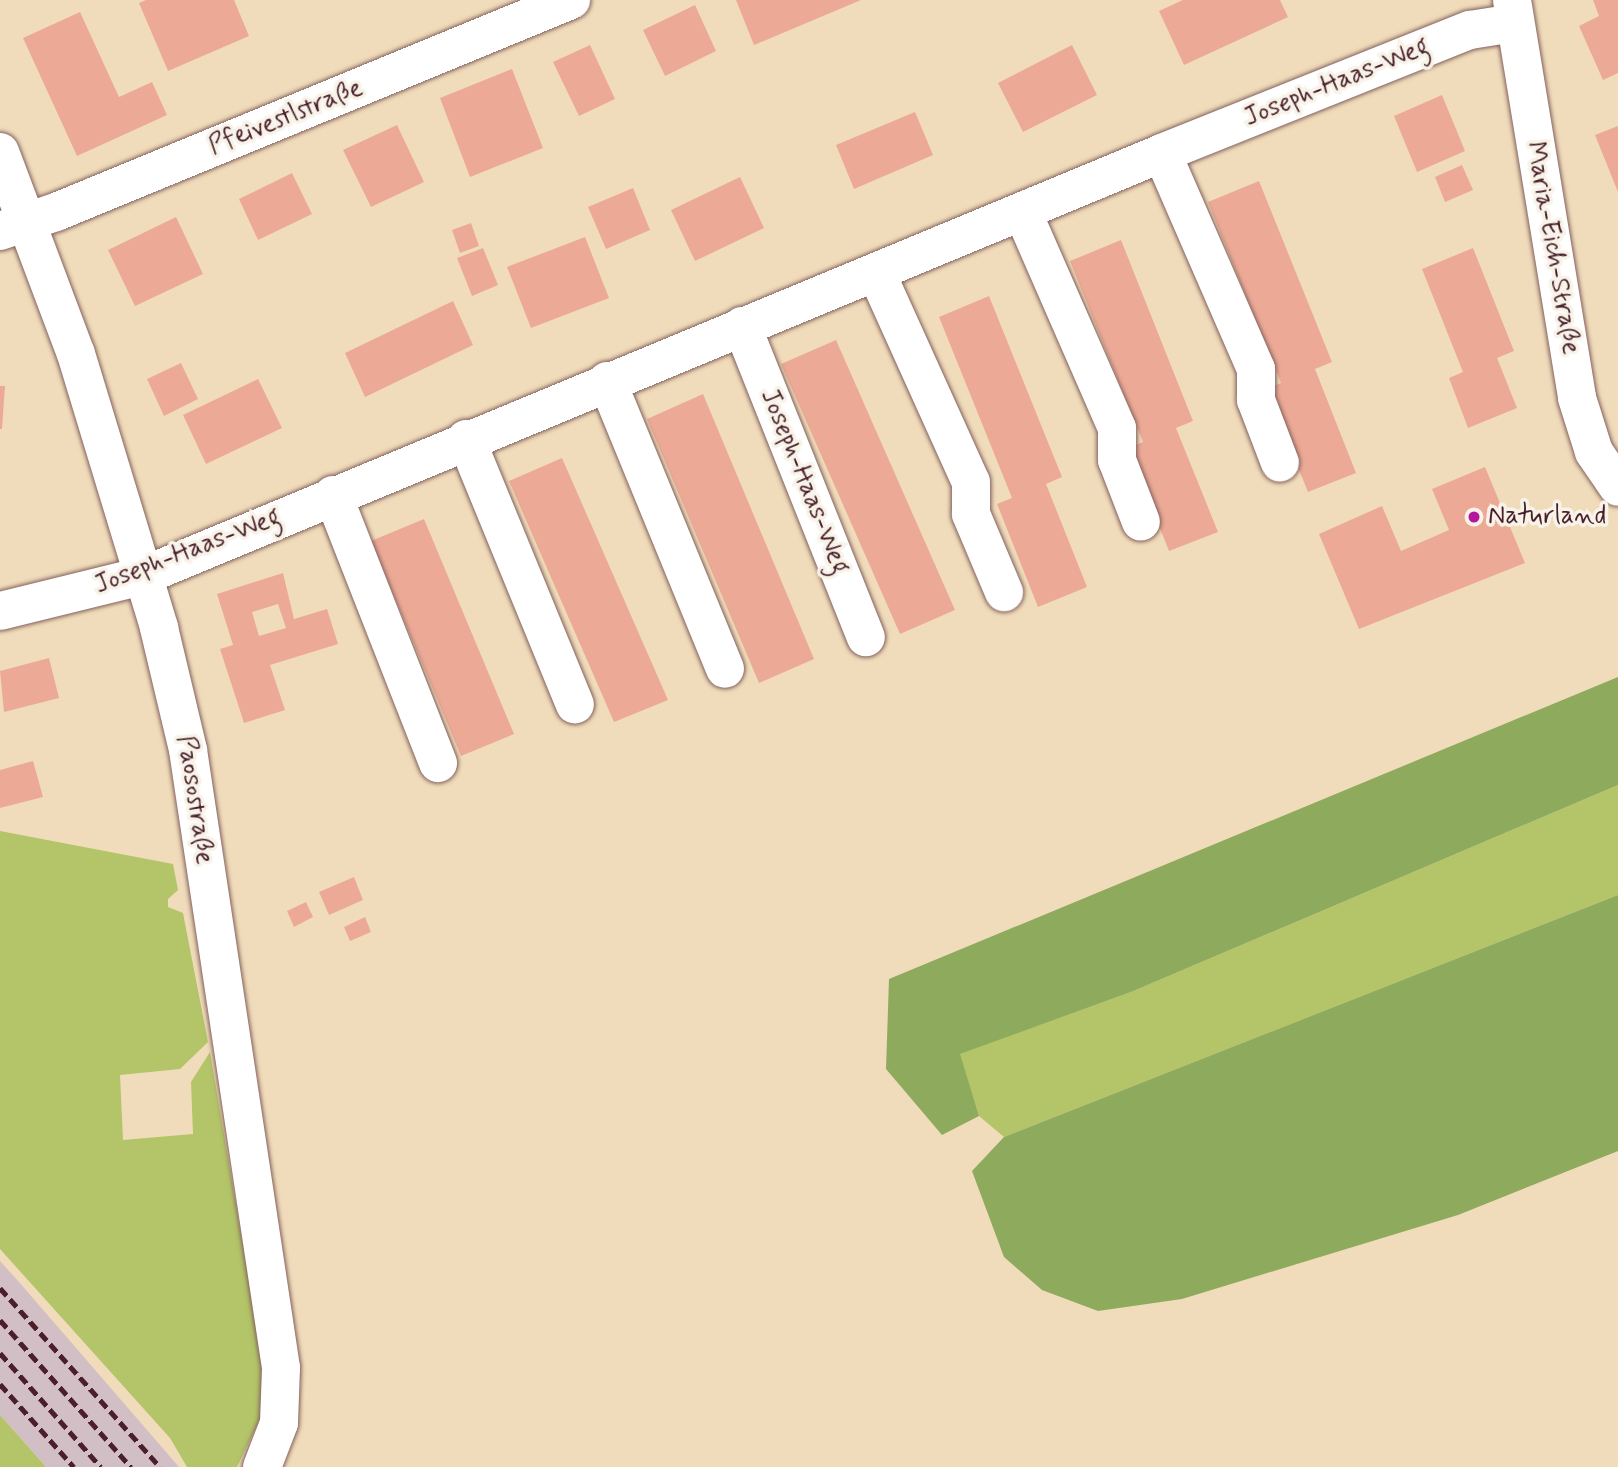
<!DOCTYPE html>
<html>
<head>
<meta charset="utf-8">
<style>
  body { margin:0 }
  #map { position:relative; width:1618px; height:1467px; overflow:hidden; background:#f0dcbb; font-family:Mynerve,sans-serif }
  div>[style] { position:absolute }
  .industrial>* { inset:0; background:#d2bec5 }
  .green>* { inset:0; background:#b3c568 }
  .forest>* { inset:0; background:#8eaa5c }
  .building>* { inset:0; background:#ecaa96 }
  .roads { filter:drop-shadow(0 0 2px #84615d) drop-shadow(0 0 2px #84615d) }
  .minor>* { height:38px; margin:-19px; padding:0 19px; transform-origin:19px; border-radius:19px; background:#fff }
  .rail>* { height:5px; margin-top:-2.5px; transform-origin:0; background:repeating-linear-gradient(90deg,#4a1f2b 0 10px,transparent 0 15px) }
  .dots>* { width:19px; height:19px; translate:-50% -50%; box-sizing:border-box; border:4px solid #f7f3e8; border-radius:50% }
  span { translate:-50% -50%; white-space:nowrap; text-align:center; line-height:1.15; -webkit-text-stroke:7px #f7f3e8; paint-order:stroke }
  .street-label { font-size:26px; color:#4a1f2b }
  .poi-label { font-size:26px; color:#4a1f2b }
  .left { translate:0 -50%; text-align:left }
</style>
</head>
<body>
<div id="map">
  <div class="industrial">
    <div style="clip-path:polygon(0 1261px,19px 1282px,179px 1467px,46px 1467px,0 1415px)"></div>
  </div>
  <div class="green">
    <div style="clip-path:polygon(1618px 785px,1618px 895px,1004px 1137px,979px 1116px,959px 1054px,1131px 992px)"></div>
    <div style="clip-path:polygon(0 831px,173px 864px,178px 890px,168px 899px,168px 907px,183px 913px,208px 1042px,180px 1069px,120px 1075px,123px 1140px,193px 1134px,191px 1082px,210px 1052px,264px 1370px,260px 1419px,237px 1467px,187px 1467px,170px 1438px,0 1249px)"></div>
    <div style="clip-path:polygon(0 1415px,46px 1467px,0 1467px)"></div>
  </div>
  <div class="forest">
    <div style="clip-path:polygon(1618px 677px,1618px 785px,1131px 992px,960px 1054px,979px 1116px,942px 1135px,886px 1069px,889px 979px)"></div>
    <div style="clip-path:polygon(1618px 895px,1618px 1151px,1458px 1215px,1182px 1299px,1098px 1311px,1042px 1290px,1004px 1257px,972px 1171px,1004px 1137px)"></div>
  </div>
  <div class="building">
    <div style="clip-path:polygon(146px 0,234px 0,249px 36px,168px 71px,139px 3px)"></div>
    <div style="clip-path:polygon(736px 0,861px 0,754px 45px)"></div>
    <div style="clip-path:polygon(1183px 0,1280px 0,1288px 17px,1184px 65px,1159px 11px)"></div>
    <div style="clip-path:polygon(1593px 0,1618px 0,1618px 73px,1603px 80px,1579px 26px,1599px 16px)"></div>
    <div style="clip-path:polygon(695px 5px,716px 51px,665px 76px,643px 30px)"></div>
    <div style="clip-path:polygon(80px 12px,119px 97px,152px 82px,167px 115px,77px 156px,23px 38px)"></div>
    <div style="clip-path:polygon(590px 45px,615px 99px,579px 116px,553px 62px)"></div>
    <div style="clip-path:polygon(1072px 45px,1097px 95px,1023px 132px,998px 83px)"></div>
    <div style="clip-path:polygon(512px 69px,543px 148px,470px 177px,440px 98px)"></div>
    <div style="clip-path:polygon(1442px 95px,1465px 151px,1417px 172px,1394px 116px)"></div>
    <div style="clip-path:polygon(915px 112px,933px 155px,854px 189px,836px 145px)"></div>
    <div style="clip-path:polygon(397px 125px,424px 182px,371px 207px,343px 150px)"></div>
    <div style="clip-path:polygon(1618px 126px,1618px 192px,1595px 135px)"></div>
    <div style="clip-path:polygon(1462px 165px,1473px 190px,1445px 202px,1435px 177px)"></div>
    <div style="clip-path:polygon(292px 173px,312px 214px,258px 240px,239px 199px)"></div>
    <div style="clip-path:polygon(740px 177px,764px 228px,695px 261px,671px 210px)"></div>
    <div style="clip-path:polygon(1259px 181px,1332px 362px,1315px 369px,1356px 473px,1308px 492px,1266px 389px,1281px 383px,1208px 202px)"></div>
    <div style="clip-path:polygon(633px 188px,650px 230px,606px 249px,588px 207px)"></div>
    <div style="clip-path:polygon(176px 217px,203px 274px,135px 306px,108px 250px)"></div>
    <div style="clip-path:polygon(471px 223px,479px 246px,460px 253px,452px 230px)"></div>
    <div style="clip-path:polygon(585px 237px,609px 298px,531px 328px,507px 267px)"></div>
    <div style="clip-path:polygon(1121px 240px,1193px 421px,1176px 428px,1218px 532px,1169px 551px,1128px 448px,1143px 442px,1070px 261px)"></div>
    <div style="clip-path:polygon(483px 248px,498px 285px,472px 296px,457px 258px)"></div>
    <div style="clip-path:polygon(1473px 248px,1514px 351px,1497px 358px,1517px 408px,1468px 428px,1449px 378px,1463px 372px,1422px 269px)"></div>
    <div style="clip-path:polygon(989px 296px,1062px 477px,1046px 484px,1087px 587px,1038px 607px,997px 504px,1012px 498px,939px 317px)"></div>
    <div style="clip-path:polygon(453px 301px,473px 345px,365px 397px,345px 353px)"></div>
    <div style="clip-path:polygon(836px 340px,955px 610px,900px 634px,781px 364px)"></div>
    <div style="clip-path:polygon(181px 363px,198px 399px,164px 416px,147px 379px)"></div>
    <div style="clip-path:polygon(258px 379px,282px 428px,206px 464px,183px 415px)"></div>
    <div style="clip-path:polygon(0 386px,5px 386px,2px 429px,0 429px)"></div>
    <div style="clip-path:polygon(703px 394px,814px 659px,759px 683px,647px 419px)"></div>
    <div style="clip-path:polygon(562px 458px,668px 700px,614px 722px,509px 481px)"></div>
    <div style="clip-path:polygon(1485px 467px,1525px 563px,1359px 629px,1319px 534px,1382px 506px,1401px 551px,1449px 530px,1432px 489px)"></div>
    <div style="clip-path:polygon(424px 519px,514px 734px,461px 756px,371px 541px)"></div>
    <div style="clip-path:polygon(evenodd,283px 573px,294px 619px,327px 609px,338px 644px,270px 665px,285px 710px,244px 723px,220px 649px,233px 645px,217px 594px,283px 573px,278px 604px,286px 628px,259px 636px,252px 612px,278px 604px)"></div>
    <div style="clip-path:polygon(49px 658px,59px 698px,4px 712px,0 671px)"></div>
    <div style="clip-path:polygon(33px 761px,43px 797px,0 808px,0 770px)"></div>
    <div style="clip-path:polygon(354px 877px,363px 900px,329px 915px,319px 892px)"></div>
    <div style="clip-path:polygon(306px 902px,313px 917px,294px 927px,287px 911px)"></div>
    <div style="clip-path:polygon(365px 917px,371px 932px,350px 941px,344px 927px)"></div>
  </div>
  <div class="roads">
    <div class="minor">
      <div style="left:1512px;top:0;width:403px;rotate:80.7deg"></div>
      <div style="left:1577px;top:398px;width:57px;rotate:72.5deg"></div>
      <div style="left:1594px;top:452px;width:42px;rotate:55.6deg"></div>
      <div style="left:0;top:152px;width:216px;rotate:69.4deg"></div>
      <div style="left:76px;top:354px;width:286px;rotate:73.1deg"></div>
      <div style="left:159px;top:628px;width:125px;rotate:76.6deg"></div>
      <div style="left:188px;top:750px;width:625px;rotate:81.44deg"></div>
      <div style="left:281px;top:1368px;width:55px;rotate:92.1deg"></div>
      <div style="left:279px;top:1423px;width:47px;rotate:111.1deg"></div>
      <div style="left:1162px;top:153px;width:236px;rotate:66.5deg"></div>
      <div style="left:1256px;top:369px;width:31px;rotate:90deg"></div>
      <div style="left:1256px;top:400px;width:67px;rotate:69.1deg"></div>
      <div style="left:1023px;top:213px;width:235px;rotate:66.4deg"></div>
      <div style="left:1117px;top:428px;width:32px;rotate:90deg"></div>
      <div style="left:1117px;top:460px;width:66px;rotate:68.8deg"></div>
      <div style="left:0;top:231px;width:59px;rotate:-18.7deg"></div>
      <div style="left:56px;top:212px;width:557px;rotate:-22.37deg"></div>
      <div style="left:876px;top:272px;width:230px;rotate:65.7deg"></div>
      <div style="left:971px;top:482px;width:32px;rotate:90deg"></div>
      <div style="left:971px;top:514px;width:85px;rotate:67.1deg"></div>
      <div style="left:742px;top:326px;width:335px;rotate:68.3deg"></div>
      <div style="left:607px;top:381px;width:311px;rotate:67.7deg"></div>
      <div style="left:466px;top:439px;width:287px;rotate:67.7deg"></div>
      <div style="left:333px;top:495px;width:288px;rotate:68.6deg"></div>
      <div style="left:0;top:611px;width:147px;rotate:-13.8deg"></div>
      <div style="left:143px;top:576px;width:1103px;rotate:-22.54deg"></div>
      <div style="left:1162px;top:153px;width:332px;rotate:-21.8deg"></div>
      <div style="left:1470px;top:30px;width:45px;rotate:-9deg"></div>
    </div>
  </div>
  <div class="rail">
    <div style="left:0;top:1288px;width:240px;rotate:48.2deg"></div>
    <div style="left:0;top:1320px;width:197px;rotate:48.3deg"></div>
    <div style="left:0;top:1353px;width:152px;rotate:48.5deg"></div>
    <div style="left:0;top:1384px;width:111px;rotate:48.3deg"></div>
  </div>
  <div class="dots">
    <div style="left:1474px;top:517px;background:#b5179e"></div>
  </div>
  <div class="street-label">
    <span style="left:1337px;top:83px;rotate:-22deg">Joseph-Haas-Weg</span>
    <span style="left:286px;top:118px;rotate:-22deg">Pfeivestlstraße</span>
    <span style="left:1552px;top:248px;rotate:80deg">Maria-Eich-Straße</span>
    <span style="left:804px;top:482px;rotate:68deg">Joseph-Haas-Weg</span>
    <span style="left:188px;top:552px;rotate:-21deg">Joseph-Haas-Weg</span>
    <span style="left:194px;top:800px;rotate:81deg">Paosostraße</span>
  </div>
  <div class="poi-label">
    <span class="left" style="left:1488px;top:517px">Naturland</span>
  </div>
</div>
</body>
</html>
